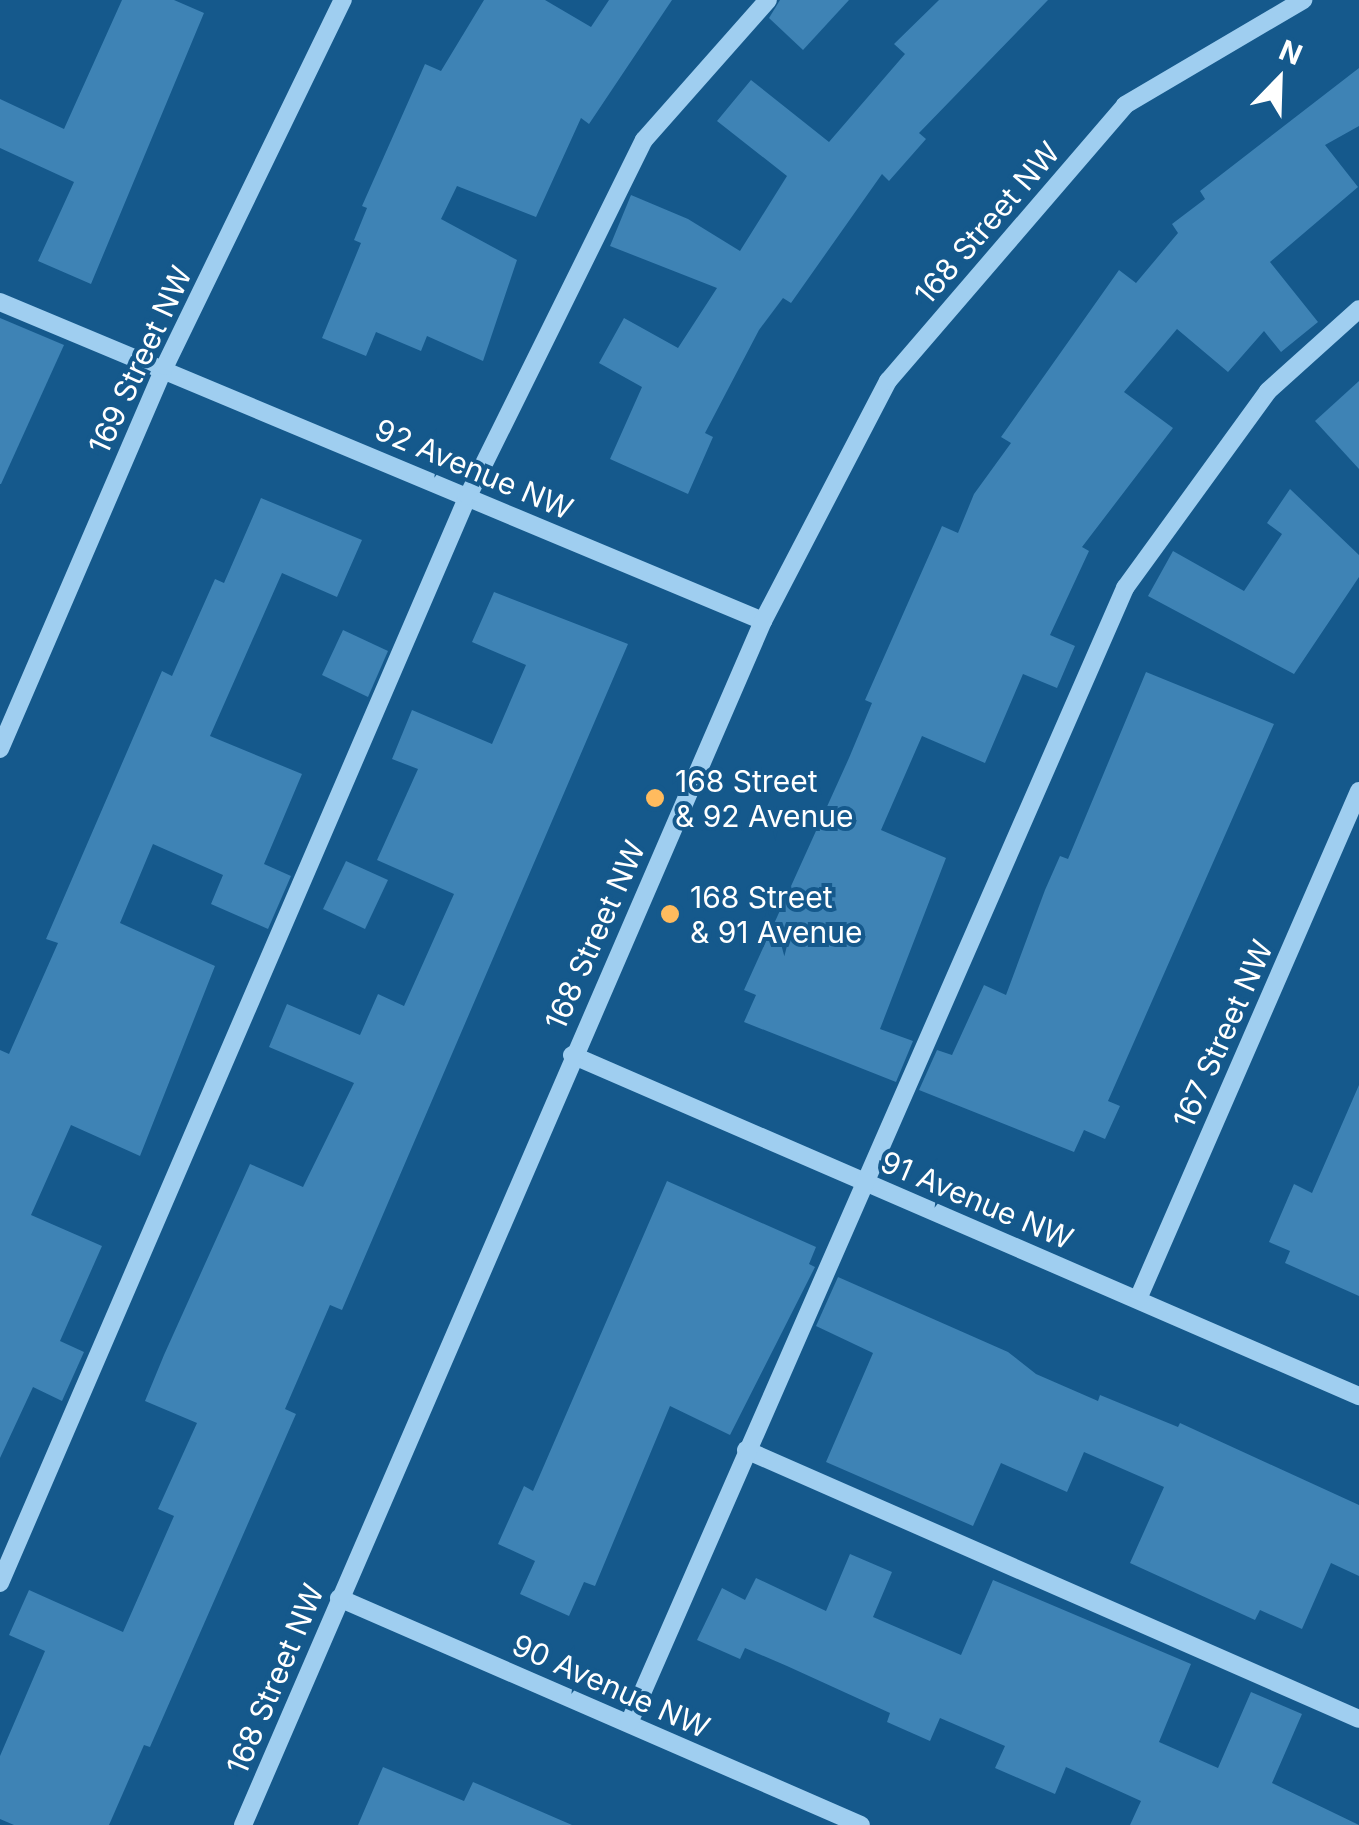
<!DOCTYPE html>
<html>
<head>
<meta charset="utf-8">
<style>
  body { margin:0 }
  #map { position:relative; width:1359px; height:1825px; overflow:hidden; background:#15598c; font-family:Inter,sans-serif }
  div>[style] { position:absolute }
  .building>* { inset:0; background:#3e83b5 }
  .minor>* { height:18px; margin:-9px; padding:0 9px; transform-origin:9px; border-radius:9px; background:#9fcef0 }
  .dots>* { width:28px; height:28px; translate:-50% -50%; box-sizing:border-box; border:5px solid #15598c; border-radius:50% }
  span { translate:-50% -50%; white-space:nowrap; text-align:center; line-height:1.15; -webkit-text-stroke:8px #15598c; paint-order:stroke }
  .street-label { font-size:30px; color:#fff }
  .poi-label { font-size:30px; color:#fff }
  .left { translate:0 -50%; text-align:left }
  .north { position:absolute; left:1229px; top:30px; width:100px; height:100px; -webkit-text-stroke:8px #15598c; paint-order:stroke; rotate:23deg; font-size:28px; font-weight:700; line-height:40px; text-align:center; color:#fff }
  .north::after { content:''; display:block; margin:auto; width:35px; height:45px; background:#fff; clip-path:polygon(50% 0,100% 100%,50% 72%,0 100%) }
</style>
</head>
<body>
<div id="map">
  <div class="building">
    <div style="clip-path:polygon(122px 0,174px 0,204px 13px,91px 284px,38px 261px,74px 182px,0 148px,0 99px,64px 129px)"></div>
    <div style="clip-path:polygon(484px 0,545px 0,591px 27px,609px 0,672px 0,589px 124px,581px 118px,536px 217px,457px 186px,441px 219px,517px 260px,483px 361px,427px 336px,421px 351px,376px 332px,366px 356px,322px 338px,361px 243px,354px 240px,367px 208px,362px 206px,425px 64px,441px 71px)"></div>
    <div style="clip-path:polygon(780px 0,849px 0,803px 50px,769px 18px)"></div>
    <div style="clip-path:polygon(939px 0,1048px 0,919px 133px,926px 139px,889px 181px,882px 174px,791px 303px,783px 298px,759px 330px,705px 433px,713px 437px,688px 494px,610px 459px,642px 387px,599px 363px,624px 318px,678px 348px,717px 288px,610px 246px,631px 195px,688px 219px,740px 251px,787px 176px,717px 121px,751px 80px,829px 142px,905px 54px,894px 44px)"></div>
    <div style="clip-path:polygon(1359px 68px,1359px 126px,1325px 145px,1358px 187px,1270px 262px,1318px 322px,1281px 352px,1264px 331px,1228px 372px,1177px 329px,1124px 392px,1173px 428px,1082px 547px,1089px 551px,1050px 635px,1075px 646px,1057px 688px,1023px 674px,985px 763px,922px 736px,881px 830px,946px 858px,880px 1029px,913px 1041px,896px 1082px,744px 1022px,756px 995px,744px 990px,849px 758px,872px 703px,865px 700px,942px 526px,958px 533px,974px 494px,1011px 443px,1001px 437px,1119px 270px,1136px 283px,1178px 233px,1172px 224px,1205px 199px,1200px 191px)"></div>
    <div style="clip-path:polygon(0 318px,64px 345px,1px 484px,0 484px)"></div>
    <div style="clip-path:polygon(1359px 381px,1359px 469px,1315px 421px)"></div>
    <div style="clip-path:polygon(1290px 489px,1359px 555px,1359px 577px,1294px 674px,1148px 596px,1173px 551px,1244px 591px,1282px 534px,1267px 523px)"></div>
    <div style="clip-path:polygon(261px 498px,362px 540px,337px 597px,282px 573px,210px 736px,302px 774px,264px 864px,291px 876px,268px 929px,211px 904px,223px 875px,153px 844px,120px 923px,215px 966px,140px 1156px,71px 1125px,31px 1215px,102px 1246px,60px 1341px,84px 1352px,62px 1401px,33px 1387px,0 1458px,0 1050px,9px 1054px,58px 943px,46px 939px,162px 671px,172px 676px,215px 579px,224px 583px)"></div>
    <div style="clip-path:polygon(494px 592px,628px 644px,342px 1310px,330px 1305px,285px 1409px,296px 1414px,150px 1747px,144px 1745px,109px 1825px,14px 1825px,0 1819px,0 1756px,45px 1651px,9px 1635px,29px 1590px,123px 1632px,174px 1516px,158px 1509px,197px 1423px,145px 1401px,164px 1355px,250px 1164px,303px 1187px,354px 1083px,269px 1047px,287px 1004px,360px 1035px,378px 994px,404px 1006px,454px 894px,377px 860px,418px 769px,392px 759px,412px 710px,492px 744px,526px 665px,472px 642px)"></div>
    <div style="clip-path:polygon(343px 630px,388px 651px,368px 697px,322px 675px)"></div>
    <div style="clip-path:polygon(1146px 672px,1274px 724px,1108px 1101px,1120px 1106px,1105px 1139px,1084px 1130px,1074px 1152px,919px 1090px,937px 1050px,952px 1055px,984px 985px,1006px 995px,1045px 890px,1060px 856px,1068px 859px)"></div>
    <div style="clip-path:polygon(346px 861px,388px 880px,365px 929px,323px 909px)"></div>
    <div style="clip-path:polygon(1359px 1085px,1359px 1296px,1285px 1263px,1290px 1251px,1269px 1242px,1294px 1184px,1312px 1193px)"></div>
    <div style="clip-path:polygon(667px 1181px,816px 1247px,809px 1264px,815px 1267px,730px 1435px,670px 1406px,595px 1586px,584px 1582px,569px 1616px,520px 1594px,535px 1561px,498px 1544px,524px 1486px,533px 1491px)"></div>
    <div style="clip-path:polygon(838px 1277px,1008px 1352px,1036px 1374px,1098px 1401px,1100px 1395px,1178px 1427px,1180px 1423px,1359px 1505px,1359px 1576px,1331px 1563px,1302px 1629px,1260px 1610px,1255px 1620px,1130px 1563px,1164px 1487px,1084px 1452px,1067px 1492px,1001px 1463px,973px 1526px,826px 1462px,873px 1353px,816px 1326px)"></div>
    <div style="clip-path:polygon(850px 1554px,892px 1572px,873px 1617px,961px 1655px,993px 1580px,1191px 1664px,1159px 1742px,1218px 1768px,1251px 1692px,1302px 1714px,1272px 1783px,1359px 1825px,1130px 1825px,1141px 1801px,1066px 1767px,1055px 1794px,995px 1768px,1005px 1746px,940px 1718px,930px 1741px,887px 1722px,890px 1713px,787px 1666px,745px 1648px,740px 1659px,697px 1640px,722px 1588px,745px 1600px,756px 1578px,826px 1611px)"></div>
    <div style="clip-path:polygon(383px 1767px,464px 1801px,473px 1782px,572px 1825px,358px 1825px)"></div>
  </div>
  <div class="minor">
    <div style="left:0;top:302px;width:827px;rotate:22.69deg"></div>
    <div style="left:0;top:749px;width:417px;rotate:-66.7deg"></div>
    <div style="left:165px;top:366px;width:407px;rotate:-64.1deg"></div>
    <div style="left:572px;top:1055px;width:858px;rotate:23.43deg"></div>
    <div style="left:1138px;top:1299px;width:554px;rotate:-66.49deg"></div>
    <div style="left:746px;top:1450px;width:669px;rotate:23.69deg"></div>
    <div style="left:0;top:1583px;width:1183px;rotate:-66.71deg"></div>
    <div style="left:468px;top:496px;width:397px;rotate:-63.7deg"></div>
    <div style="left:644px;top:140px;width:187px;rotate:-48.5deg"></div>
    <div style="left:339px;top:1598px;width:569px;rotate:23.5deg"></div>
    <div style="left:629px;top:1723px;width:1239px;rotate:-66.39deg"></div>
    <div style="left:1125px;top:588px;width:243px;rotate:-54deg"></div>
    <div style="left:1268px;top:391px;width:122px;rotate:-42deg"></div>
    <div style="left:243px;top:1825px;width:1311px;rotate:-66.64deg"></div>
    <div style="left:763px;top:621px;width:271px;rotate:-62.5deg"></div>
    <div style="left:888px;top:381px;width:364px;rotate:-49.3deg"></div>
    <div style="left:1125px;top:105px;width:207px;rotate:-30.5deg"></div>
  </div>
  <div class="dots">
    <div style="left:655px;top:798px;background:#ffbb5e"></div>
    <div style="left:670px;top:914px;background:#ffbb5e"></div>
  </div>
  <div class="street-label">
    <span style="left:987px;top:223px;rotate:-49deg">168 Street NW</span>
    <span style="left:140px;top:360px;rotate:-65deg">169 Street NW</span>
    <span style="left:474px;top:469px;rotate:23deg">92 Avenue NW</span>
    <span style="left:595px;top:935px;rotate:-66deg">168 Street NW</span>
    <span style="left:1223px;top:1034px;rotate:-66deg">167 Street NW</span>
    <span style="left:977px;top:1200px;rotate:23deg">91 Avenue NW</span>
    <span style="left:275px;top:1679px;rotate:-67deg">168 Street NW</span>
    <span style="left:611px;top:1686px;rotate:24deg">90 Avenue NW</span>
  </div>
  <div class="poi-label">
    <span class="left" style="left:675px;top:798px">168 Street<br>&amp; 92 Avenue</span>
    <span class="left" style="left:690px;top:914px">168 Street<br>&amp; 91 Avenue</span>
  </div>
  <div class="north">N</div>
</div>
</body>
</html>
